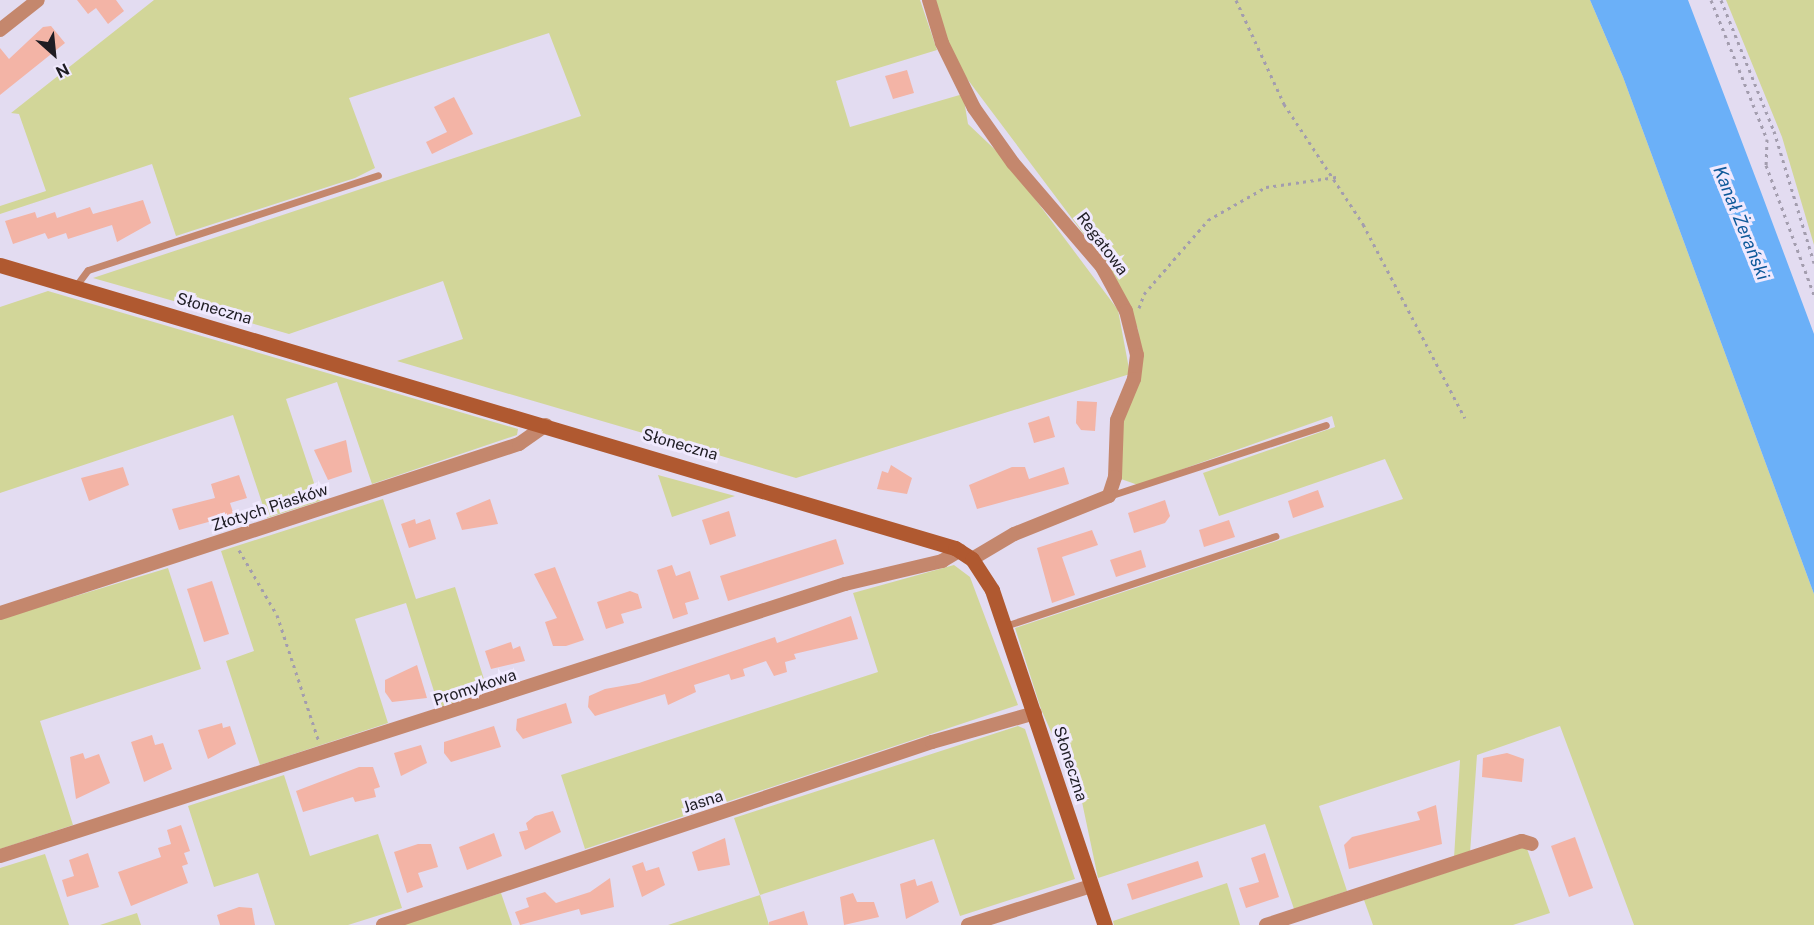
<!DOCTYPE html>
<html>
<head>
<meta charset="utf-8">
<style>
  body { margin:0 }
  #map { position:relative; width:1814px; height:925px; overflow:hidden; background:#e3dcf1; font-family:"Public Sans",sans-serif }
  div>[style] { position:absolute }
  .green>* { inset:0; background:#d2d699 }
  .water>* { inset:0; background:#6bb0f8 }
  .building>* { inset:0; background:#f3b4a6 }
  .path>* { height:3px; margin-top:-1.5px; transform-origin:0; background:repeating-linear-gradient(90deg,#a39dae 0 3px,transparent 0 7.5px) }
  .lane>* { height:7px; margin:-3.5px; padding:0 3.5px; transform-origin:3.5px; border-radius:3.5px; background:#c4876d }
  .street>* { height:14px; margin:-7px; padding:0 7px; transform-origin:7px; border-radius:7px; background:#c4876d }
  .secondary>* { height:15px; margin:-7.5px; padding:0 7.5px; transform-origin:7.5px; border-radius:7.5px; background:#b05930 }
  span { translate:-50% -50%; white-space:nowrap; text-align:center; line-height:1.15; -webkit-text-stroke:6px #f0e9fe; paint-order:stroke }
  .street-label { font-size:16px; color:#1e1c23 }
  .water-label { font-size:18px; color:#0e599a; font-style:italic }
  .north { position:absolute; left:24px; top:24px; width:60px; height:60px; -webkit-text-stroke:4px #f0e9fe; paint-order:stroke; rotate:153deg; font-size:16px; font-weight:700; line-height:24px; text-align:center; color:#1e1c23 }
  .north::after { content:''; display:block; margin:auto; width:21px; height:27px; background:#1e1c23; clip-path:polygon(50% 0,100% 100%,50% 72%,0 100%) }
</style>
</head>
<body>
<div id="map">
  <div class="green">
    <div style="clip-path:polygon(154px 0,920px 0,937px 50px,836px 81px,850px 127px,963px 94px,968px 124px,1006px 160px,1118px 310px,1130px 374px,796px 478px,397px 361px,463px 339px,443px 281px,289px 334px,93px 278px,581px 116px,549px 33px,349px 98px,375px 168px,355px 178px,176px 236px,152px 164px,0 214px,0 206px,46px 191px,19px 114px,11px 113px)"></div>
    <div style="clip-path:polygon(936px 0,1590px 0,1623px 77px,1814px 594px,1814px 925px,1634px 925px,1560px 726px,1477px 755px,1470px 853px,1454px 858px,1460px 760px,1319px 806px,1347px 891px,1294px 909px,1265px 824px,1098px 878px,1082px 802px,1041px 709px,1015px 628px,1403px 499px,1385px 459px,1219px 516px,1203px 473px,1335px 427px,1332px 416px,1138px 485px,1121px 479px,1123px 419px,1142px 367px,1138px 329px,1107px 265px,965px 76px,938px 25px)"></div>
    <div style="clip-path:polygon(1726px 0,1814px 0,1814px 245px,1782px 137px)"></div>
    <div style="clip-path:polygon(48px 291px,518px 429px,517px 435px,372px 484px,337px 382px,286px 399px,320px 501px,267px 518px,233px 415px,0 493px,0 307px)"></div>
    <div style="clip-path:polygon(658px 475px,735px 496px,672px 517px)"></div>
    <div style="clip-path:polygon(383px 499px,416px 599px,455px 587px,488px 692px,439px 707px,406px 603px,355px 619px,388px 723px,260px 765px,226px 661px,254px 651px,221px 551px)"></div>
    <div style="clip-path:polygon(954px 565px,970px 577px,1018px 705px,585px 849px,561px 775px,878px 672px,853px 593px)"></div>
    <div style="clip-path:polygon(168px 568px,201px 669px,40px 721px,73px 825px,0 849px,0 619px)"></div>
    <div style="clip-path:polygon(1018px 726px,1025px 729px,1075px 879px,960px 916px,934px 839px,760px 895px,769px 925px,668px 925px,760px 895px,734px 818px)"></div>
    <div style="clip-path:polygon(284px 775px,310px 856px,378px 834px,402px 908px,348px 925px,275px 925px,258px 873px,214px 887px,188px 806px)"></div>
    <div style="clip-path:polygon(1526px 846px,1550px 913px,1513px 925px,1373px 925px,1364px 900px)"></div>
    <div style="clip-path:polygon(45px 854px,69px 925px,0 925px,0 868px)"></div>
    <div style="clip-path:polygon(1227px 883px,1240px 925px,1114px 925px,1113px 921px)"></div>
    <div style="clip-path:polygon(501px 893px,512px 925px,402px 925px)"></div>
    <div style="clip-path:polygon(137px 913px,141px 925px,100px 925px)"></div>
  </div>
  <div class="water">
    <div style="clip-path:polygon(1590px 0,1688px 0,1761px 192px,1814px 334px,1814px 594px,1623px 77px)"></div>
  </div>
  <div class="building">
    <div style="clip-path:polygon(77px 0,116px 0,124px 11px,108px 24px,96px 8px,88px 14px)"></div>
    <div style="clip-path:polygon(51px 26px,65px 43px,0 95px,0 48px,9px 59px,43px 27px)"></div>
    <div style="clip-path:polygon(907px 70px,914px 93px,893px 99px,885px 76px)"></div>
    <div style="clip-path:polygon(454px 97px,473px 134px,432px 154px,426px 142px,447px 132px,434px 107px)"></div>
    <div style="clip-path:polygon(143px 200px,151px 223px,117px 242px,112px 225px,68px 239px,66px 233px,48px 239px,45px 233px,13px 244px,5px 221px,35px 212px,37px 218px,55px 212px,57px 218px,90px 207px,93px 214px)"></div>
    <div style="clip-path:polygon(1077px 401px,1097px 402px,1095px 431px,1081px 430px,1076px 423px)"></div>
    <div style="clip-path:polygon(1049px 416px,1055px 437px,1034px 443px,1028px 423px)"></div>
    <div style="clip-path:polygon(346px 440px,352px 472px,328px 480px,314px 450px)"></div>
    <div style="clip-path:polygon(891px 465px,912px 478px,907px 494px,877px 489px,882px 471px,888px 473px)"></div>
    <div style="clip-path:polygon(123px 467px,129px 485px,89px 501px,81px 478px)"></div>
    <div style="clip-path:polygon(1012px 467px,1025px 467px,1029px 479px,1064px 467px,1069px 484px,977px 509px,969px 485px)"></div>
    <div style="clip-path:polygon(239px 475px,247px 498px,230px 503px,234px 515px,179px 530px,172px 509px,215px 498px,211px 484px)"></div>
    <div style="clip-path:polygon(1318px 490px,1324px 507px,1293px 518px,1288px 501px)"></div>
    <div style="clip-path:polygon(490px 499px,498px 524px,462px 530px,456px 513px)"></div>
    <div style="clip-path:polygon(1165px 500px,1170px 516px,1165px 523px,1134px 533px,1128px 513px)"></div>
    <div style="clip-path:polygon(729px 511px,736px 536px,710px 545px,702px 520px)"></div>
    <div style="clip-path:polygon(415px 519px,416px 524px,430px 519px,436px 539px,409px 548px,401px 524px)"></div>
    <div style="clip-path:polygon(1229px 520px,1235px 537px,1204px 547px,1199px 530px)"></div>
    <div style="clip-path:polygon(1092px 530px,1098px 545px,1062px 557px,1075px 595px,1052px 603px,1037px 548px)"></div>
    <div style="clip-path:polygon(836px 539px,844px 564px,728px 601px,720px 576px)"></div>
    <div style="clip-path:polygon(1141px 550px,1146px 567px,1116px 577px,1110px 560px)"></div>
    <div style="clip-path:polygon(672px 565px,676px 576px,690px 571px,699px 599px,685px 603px,688px 614px,673px 619px,657px 570px)"></div>
    <div style="clip-path:polygon(555px 567px,584px 640px,566px 646px,553px 646px,545px 622px,557px 618px,534px 574px)"></div>
    <div style="clip-path:polygon(212px 581px,229px 634px,204px 642px,187px 589px)"></div>
    <div style="clip-path:polygon(630px 591px,638px 594px,642px 608px,621px 614px,624px 623px,606px 629px,597px 602px)"></div>
    <div style="clip-path:polygon(851px 616px,858px 639px,794px 654px,796px 659px,785px 662px,787px 672px,774px 676px,766px 661px,743px 669px,745px 676px,731px 680px,729px 674px,694px 685px,696px 692px,668px 705px,665px 694px,595px 716px,588px 707px,589px 696px,605px 689px,639px 683px,775px 637px,777px 643px)"></div>
    <div style="clip-path:polygon(511px 642px,513px 649px,520px 646px,525px 661px,491px 669px,485px 651px)"></div>
    <div style="clip-path:polygon(417px 665px,427px 698px,392px 702px,385px 692px,385px 680px)"></div>
    <div style="clip-path:polygon(566px 703px,572px 723px,523px 739px,516px 730px,517px 719px)"></div>
    <div style="clip-path:polygon(222px 723px,223px 728px,230px 726px,236px 744px,208px 759px,198px 730px)"></div>
    <div style="clip-path:polygon(494px 726px,501px 747px,451px 762px,444px 753px,444px 742px)"></div>
    <div style="clip-path:polygon(152px 735px,155px 745px,163px 743px,172px 769px,144px 782px,131px 742px)"></div>
    <div style="clip-path:polygon(421px 745px,427px 763px,401px 776px,394px 753px)"></div>
    <div style="clip-path:polygon(83px 753px,85px 759px,99px 754px,110px 783px,76px 799px,70px 757px)"></div>
    <div style="clip-path:polygon(1507px 753px,1524px 759px,1522px 782px,1482px 777px,1483px 758px)"></div>
    <div style="clip-path:polygon(359px 767px,373px 767px,380px 787px,374px 789px,376px 797px,355px 802px,353px 797px,303px 812px,296px 791px)"></div>
    <div style="clip-path:polygon(1436px 805px,1442px 844px,1349px 869px,1344px 845px,1352px 837px,1420px 820px,1417px 812px)"></div>
    <div style="clip-path:polygon(553px 811px,561px 832px,525px 850px,519px 832px,528px 830px,526px 823px,535px 816px)"></div>
    <div style="clip-path:polygon(181px 825px,190px 851px,184px 853px,188px 864px,182px 866px,188px 883px,131px 906px,118px 872px,161px 857px,158px 848px,171px 844px,167px 830px)"></div>
    <div style="clip-path:polygon(494px 833px,502px 856px,467px 870px,459px 847px)"></div>
    <div style="clip-path:polygon(1575px 837px,1593px 888px,1569px 897px,1551px 846px)"></div>
    <div style="clip-path:polygon(725px 838px,730px 865px,698px 871px,692px 852px)"></div>
    <div style="clip-path:polygon(418px 844px,431px 844px,438px 867px,418px 873px,423px 887px,407px 893px,394px 852px)"></div>
    <div style="clip-path:polygon(88px 853px,99px 887px,67px 897px,62px 880px,74px 876px,69px 860px)"></div>
    <div style="clip-path:polygon(1265px 853px,1279px 897px,1246px 908px,1239px 888px,1259px 882px,1251px 858px)"></div>
    <div style="clip-path:polygon(1198px 861px,1203px 877px,1132px 900px,1127px 884px)"></div>
    <div style="clip-path:polygon(643px 862px,646px 871px,659px 867px,665px 885px,642px 897px,632px 866px)"></div>
    <div style="clip-path:polygon(610px 878px,614px 907px,581px 915px,579px 909px,520px 925px,515px 912px,529px 907px,526px 898px,545px 892px,556px 903px,590px 892px)"></div>
    <div style="clip-path:polygon(915px 879px,917px 886px,932px 881px,939px 902px,906px 919px,900px 884px)"></div>
    <div style="clip-path:polygon(853px 893px,857px 902px,874px 902px,879px 917px,844px 925px,840px 897px)"></div>
    <div style="clip-path:polygon(239px 907px,252px 908px,255px 925px,220px 925px,217px 915px)"></div>
    <div style="clip-path:polygon(804px 911px,808px 925px,769px 925px,769px 922px)"></div>
  </div>
  <div class="path">
    <div style="left:1236px;top:0;width:115px;rotate:65.2deg"></div>
    <div style="left:1284px;top:104px;width:144px;rotate:56.6deg"></div>
    <div style="left:1363px;top:224px;width:219px;rotate:62.3deg"></div>
    <div style="left:1711px;top:0;width:150px;rotate:68.1deg"></div>
    <div style="left:1767px;top:139px;width:26px;rotate:92deg"></div>
    <div style="left:1766px;top:165px;width:139px;rotate:69.7deg"></div>
    <div style="left:1721px;top:0;width:141px;rotate:68deg"></div>
    <div style="left:1774px;top:131px;width:138px;rotate:73.1deg"></div>
    <div style="left:1139px;top:308px;width:15px;rotate:-70deg"></div>
    <div style="left:1144px;top:294px;width:98px;rotate:-49.1deg"></div>
    <div style="left:1208px;top:220px;width:67px;rotate:-29.6deg"></div>
    <div style="left:1266px;top:187px;width:71px;rotate:-8.1deg"></div>
    <div style="left:239px;top:550px;width:75px;rotate:59.7deg"></div>
    <div style="left:277px;top:615px;width:131px;rotate:71.7deg"></div>
  </div>
  <div class="lane">
    <div style="left:75px;top:287px;width:21px;rotate:-53deg"></div>
    <div style="left:88px;top:270px;width:305px;rotate:-18.1deg"></div>
    <div style="left:1109px;top:496px;width:228px;rotate:-18.1deg"></div>
    <div style="left:1005px;top:626px;width:285px;rotate:-18.4deg"></div>
  </div>
  <div class="street">
    <div style="left:929px;top:0;width:45px;rotate:73.2deg"></div>
    <div style="left:942px;top:43px;width:72px;rotate:63.8deg"></div>
    <div style="left:974px;top:108px;width:67px;rotate:54.7deg"></div>
    <div style="left:1013px;top:163px;width:137px;rotate:49.4deg"></div>
    <div style="left:1102px;top:267px;width:50px;rotate:61.4deg"></div>
    <div style="left:1126px;top:311px;width:45px;rotate:76deg"></div>
    <div style="left:1137px;top:355px;width:24px;rotate:97deg"></div>
    <div style="left:1134px;top:379px;width:44px;rotate:112.5deg"></div>
    <div style="left:1117px;top:420px;width:57px;rotate:92deg"></div>
    <div style="left:1115px;top:477px;width:20px;rotate:108deg"></div>
    <div style="left:1109px;top:496px;width:102px;rotate:158.2deg"></div>
    <div style="left:1014px;top:534px;width:49px;rotate:149.2deg"></div>
    <div style="left:0;top:30px;width:48px;rotate:-38.3deg"></div>
    <div style="left:0;top:613px;width:546px;rotate:-18.04deg"></div>
    <div style="left:519px;top:444px;width:33px;rotate:-35deg"></div>
    <div style="left:0;top:856px;width:888px;rotate:-17.84deg"></div>
    <div style="left:845px;top:584px;width:100px;rotate:-13.3deg"></div>
    <div style="left:942px;top:561px;width:21px;rotate:-31deg"></div>
    <div style="left:383px;top:925px;width:579px;rotate:-18.43deg"></div>
    <div style="left:932px;top:742px;width:107px;rotate:-15.7deg"></div>
    <div style="left:968px;top:925px;width:129px;rotate:-17.6deg"></div>
    <div style="left:1266px;top:925px;width:269px;rotate:-18.2deg"></div>
    <div style="left:1522px;top:841px;width:10px;rotate:17deg"></div>
  </div>
  <div class="secondary">
    <div style="left:0;top:265px;width:996px;rotate:16.51deg"></div>
    <div style="left:955px;top:548px;width:20px;rotate:33deg"></div>
    <div style="left:972px;top:559px;width:37px;rotate:57deg"></div>
    <div style="left:992px;top:590px;width:354px;rotate:71.4deg"></div>
  </div>
  <div class="street-label">
    <span style="left:1102px;top:244px;rotate:53deg">Regatowa</span>
    <span style="left:214px;top:309px;rotate:16deg">Słoneczna</span>
    <span style="left:680px;top:445px;rotate:16deg">Słoneczna</span>
    <span style="left:270px;top:508px;rotate:-18deg">Złotych Piasków</span>
    <span style="left:475px;top:688px;rotate:-18deg">Promykowa</span>
    <span style="left:1070px;top:764px;rotate:72deg">Słoneczna</span>
    <span style="left:703px;top:802px;rotate:-18deg">Jasna</span>
  </div>
  <div class="water-label">
    <span style="left:1741px;top:223px;rotate:68deg">Kanał Żerański</span>
  </div>
  <div class="north">N</div>
</div>
</body>
</html>
